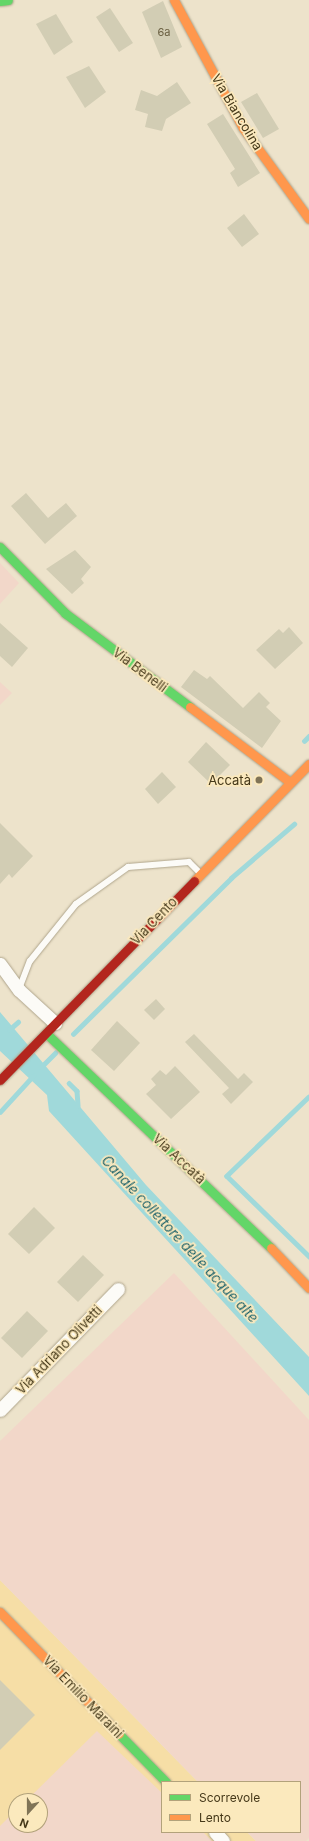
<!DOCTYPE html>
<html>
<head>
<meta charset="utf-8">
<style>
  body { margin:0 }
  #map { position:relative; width:309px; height:1841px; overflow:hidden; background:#ede3cb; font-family:Inter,sans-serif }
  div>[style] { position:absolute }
  .built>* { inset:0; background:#f6dea6 }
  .green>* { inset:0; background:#f2d7c9 }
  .water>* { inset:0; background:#a0d9da }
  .stream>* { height:4.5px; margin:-2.25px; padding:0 2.25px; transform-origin:2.25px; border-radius:2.25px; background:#a0d9da }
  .building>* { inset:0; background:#d2cdb4 }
  .roads { filter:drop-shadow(0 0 1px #afa58c) drop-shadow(0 0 1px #afa58c) }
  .lane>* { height:6px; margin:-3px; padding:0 3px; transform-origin:3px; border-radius:3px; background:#fcfbf7 }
  .street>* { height:13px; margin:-6.5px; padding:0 6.5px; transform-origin:6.5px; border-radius:6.5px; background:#fcfbf7 }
  .fast>* { height:9px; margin:-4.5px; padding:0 4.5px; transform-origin:4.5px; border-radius:4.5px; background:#63d668 }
  .slow>* { height:9px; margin:-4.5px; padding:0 4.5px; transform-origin:4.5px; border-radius:4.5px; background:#ff974d }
  .jam>* { height:9px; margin:-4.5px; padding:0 4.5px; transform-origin:4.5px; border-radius:4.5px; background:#b3261e }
  .dots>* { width:11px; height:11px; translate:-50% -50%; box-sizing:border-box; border:2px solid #fbe9bd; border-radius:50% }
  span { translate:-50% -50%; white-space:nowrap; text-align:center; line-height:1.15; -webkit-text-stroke:3.5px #fbe9bd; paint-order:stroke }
  .number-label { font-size:11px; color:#695e40 }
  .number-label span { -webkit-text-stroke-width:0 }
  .street-label { font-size:13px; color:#453819 }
  .poi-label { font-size:13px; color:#453819 }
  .right { translate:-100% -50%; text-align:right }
  .water-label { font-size:14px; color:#19616a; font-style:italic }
  .legend { position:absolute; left:161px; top:1781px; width:140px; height:52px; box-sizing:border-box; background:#fbe9bd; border:1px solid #b2a27b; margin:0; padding:5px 7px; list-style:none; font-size:12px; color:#453819 }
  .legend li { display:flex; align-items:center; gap:8px; height:20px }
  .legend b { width:20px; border:1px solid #b2a27b }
  .north { position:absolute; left:8px; top:1793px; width:40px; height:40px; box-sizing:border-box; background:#fbe9bd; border:1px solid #b2a27b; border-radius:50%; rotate:201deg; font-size:11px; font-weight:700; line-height:16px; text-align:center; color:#453819 }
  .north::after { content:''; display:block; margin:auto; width:14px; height:18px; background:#807457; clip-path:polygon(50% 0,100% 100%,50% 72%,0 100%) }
</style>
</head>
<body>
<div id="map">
  <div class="built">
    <div style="clip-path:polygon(evenodd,0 1580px,198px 1782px,162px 1782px,162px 1832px,247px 1832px,256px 1841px,0 1841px,0 1580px,16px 1801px,40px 1801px,40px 1825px,16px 1825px,16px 1801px)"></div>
  </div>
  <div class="green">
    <div style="clip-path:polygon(0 563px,19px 583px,0 604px)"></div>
    <div style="clip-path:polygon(0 682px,12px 693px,0 705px)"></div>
    <div style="clip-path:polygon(174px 1273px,309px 1420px,309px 1838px,306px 1841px,256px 1841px,247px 1832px,300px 1832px,300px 1782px,198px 1782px,0 1580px,0 1441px)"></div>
    <div style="clip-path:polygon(97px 1731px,162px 1793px,162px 1832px,203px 1832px,212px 1841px,0 1841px,0 1826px,16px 1810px,16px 1825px,40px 1825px,40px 1801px,26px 1801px)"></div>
  </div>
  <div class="water">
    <div style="clip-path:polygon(0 1012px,146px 1185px,309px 1357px,309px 1396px,49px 1111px,47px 1095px,0 1051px)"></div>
  </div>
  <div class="stream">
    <div style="left:304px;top:741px;width:7px;rotate:-45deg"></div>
    <div style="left:9px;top:1030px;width:12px;rotate:-42deg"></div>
    <div style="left:73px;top:1034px;width:222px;rotate:-44.6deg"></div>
    <div style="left:231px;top:878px;width:83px;rotate:-40.6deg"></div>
    <div style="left:41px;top:1067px;width:20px;rotate:-45deg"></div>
    <div style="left:69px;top:1083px;width:11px;rotate:45deg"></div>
    <div style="left:77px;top:1091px;width:15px;rotate:86deg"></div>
    <div style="left:309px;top:1097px;width:114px;rotate:136.1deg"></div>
    <div style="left:227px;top:1176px;width:115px;rotate:44.3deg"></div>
    <div style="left:0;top:1112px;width:49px;rotate:-47.5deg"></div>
  </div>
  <div class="building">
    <div style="clip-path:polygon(163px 1px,182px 47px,161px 58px,142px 12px)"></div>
    <div style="clip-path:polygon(110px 8px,133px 43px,119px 52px,96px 17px)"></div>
    <div style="clip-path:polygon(56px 14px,73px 42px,54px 55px,36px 24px)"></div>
    <div style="clip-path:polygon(89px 66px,106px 92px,85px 108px,66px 77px)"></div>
    <div style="clip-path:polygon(177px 82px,191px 103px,166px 119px,162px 131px,145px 127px,148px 114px,135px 110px,141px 90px,157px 96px)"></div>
    <div style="clip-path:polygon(257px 93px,279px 129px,263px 138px,241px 102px)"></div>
    <div style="clip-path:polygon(223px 114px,260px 173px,238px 187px,230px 173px,235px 169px,207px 124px)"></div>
    <div style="clip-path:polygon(244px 214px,259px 234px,242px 247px,227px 228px)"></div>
    <div style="clip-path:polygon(26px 493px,48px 518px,66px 503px,77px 516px,45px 544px,11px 506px)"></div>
    <div style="clip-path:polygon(75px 550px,91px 567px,81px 579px,84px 583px,72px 594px,46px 569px)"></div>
    <div style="clip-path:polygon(0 623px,28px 648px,12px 667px,0 656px)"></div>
    <div style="clip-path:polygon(289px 627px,303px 643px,275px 669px,256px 650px,279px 629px,283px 633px)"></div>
    <div style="clip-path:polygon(194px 670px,207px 679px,210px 676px,243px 708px,259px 692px,270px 703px,266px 707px,281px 721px,262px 748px,181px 687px)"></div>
    <div style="clip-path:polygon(206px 742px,230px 765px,211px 784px,188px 762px)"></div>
    <div style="clip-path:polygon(162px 772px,176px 787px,158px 804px,145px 789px)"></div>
    <div style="clip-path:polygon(0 823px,33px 856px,12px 878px,9px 874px,0 884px)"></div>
    <div style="clip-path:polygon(156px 999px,165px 1009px,154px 1020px,144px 1010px)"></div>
    <div style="clip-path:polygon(117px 1021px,140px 1043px,114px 1071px,91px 1050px)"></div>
    <div style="clip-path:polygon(194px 1034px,238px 1079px,244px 1073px,253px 1082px,231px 1104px,222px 1094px,229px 1088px,185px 1042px)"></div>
    <div style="clip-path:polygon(175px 1066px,200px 1092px,171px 1119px,146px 1094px,156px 1085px,151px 1079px,160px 1070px,166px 1075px)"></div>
    <div style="clip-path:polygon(34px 1207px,55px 1228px,29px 1254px,8px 1234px)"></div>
    <div style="clip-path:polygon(83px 1255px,104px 1275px,78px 1302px,57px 1282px)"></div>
    <div style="clip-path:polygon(27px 1311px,48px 1331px,22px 1358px,1px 1338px)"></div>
    <div style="clip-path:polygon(0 1680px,35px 1715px,0 1750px)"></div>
  </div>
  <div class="roads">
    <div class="lane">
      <div style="left:19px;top:989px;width:30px;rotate:-69deg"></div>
      <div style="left:30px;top:961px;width:73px;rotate:-51.1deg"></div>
      <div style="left:76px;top:904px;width:64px;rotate:-35.4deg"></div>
      <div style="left:128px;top:867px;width:61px;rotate:-4.7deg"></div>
      <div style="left:189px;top:862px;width:16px;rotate:45deg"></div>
    </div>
    <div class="street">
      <div style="left:0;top:964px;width:32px;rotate:54deg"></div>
      <div style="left:19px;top:990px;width:49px;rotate:42.5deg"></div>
      <div style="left:0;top:1410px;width:169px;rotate:-45.7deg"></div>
      <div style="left:215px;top:1832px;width:12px;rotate:48deg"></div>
    </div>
    <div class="fast">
      <div style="left:0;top:1px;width:8px;rotate:-7deg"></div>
      <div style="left:0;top:547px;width:93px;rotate:45.4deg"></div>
      <div style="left:65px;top:613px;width:156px;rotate:36.9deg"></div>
      <div style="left:46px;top:1033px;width:311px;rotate:43.7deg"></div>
      <div style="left:119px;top:1734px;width:67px;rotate:45.6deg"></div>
    </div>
    <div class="slow">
      <div style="left:174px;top:0;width:145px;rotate:61.7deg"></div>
      <div style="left:243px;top:128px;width:112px;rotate:54deg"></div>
      <div style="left:190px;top:707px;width:125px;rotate:36.9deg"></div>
      <div style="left:194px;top:881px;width:164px;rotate:-45.5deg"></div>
      <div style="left:271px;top:1248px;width:55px;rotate:46.5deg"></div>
      <div style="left:0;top:1612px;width:170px;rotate:45.7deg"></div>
    </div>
    <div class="jam">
      <div style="left:0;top:1080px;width:278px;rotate:-45.7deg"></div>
    </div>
  </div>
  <div class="dots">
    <div style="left:259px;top:780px;background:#807457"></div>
  </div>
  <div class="number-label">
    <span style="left:164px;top:32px">6a</span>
  </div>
  <div class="street-label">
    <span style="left:237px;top:112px;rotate:59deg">Via Biancolina</span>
    <span style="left:140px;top:670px;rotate:37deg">Via Benelli</span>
    <span style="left:154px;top:921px;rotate:-46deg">Via Cento</span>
    <span style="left:179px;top:1159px;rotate:43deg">Via Accatà</span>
    <span style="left:59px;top:1350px;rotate:-46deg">Via Adriano Olivetti</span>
    <span style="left:83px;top:1697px;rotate:46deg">Via Emilio Maraini</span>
  </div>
  <div class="poi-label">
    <span class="right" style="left:251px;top:780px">Accatà</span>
  </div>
  <div class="water-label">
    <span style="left:180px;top:1239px;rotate:47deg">Canale collettore delle acque alte</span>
  </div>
  <ul class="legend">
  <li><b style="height:5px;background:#63d668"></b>Scorrevole</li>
  <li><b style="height:5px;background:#ff974d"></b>Lento</li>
  </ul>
  <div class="north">N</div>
</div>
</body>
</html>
